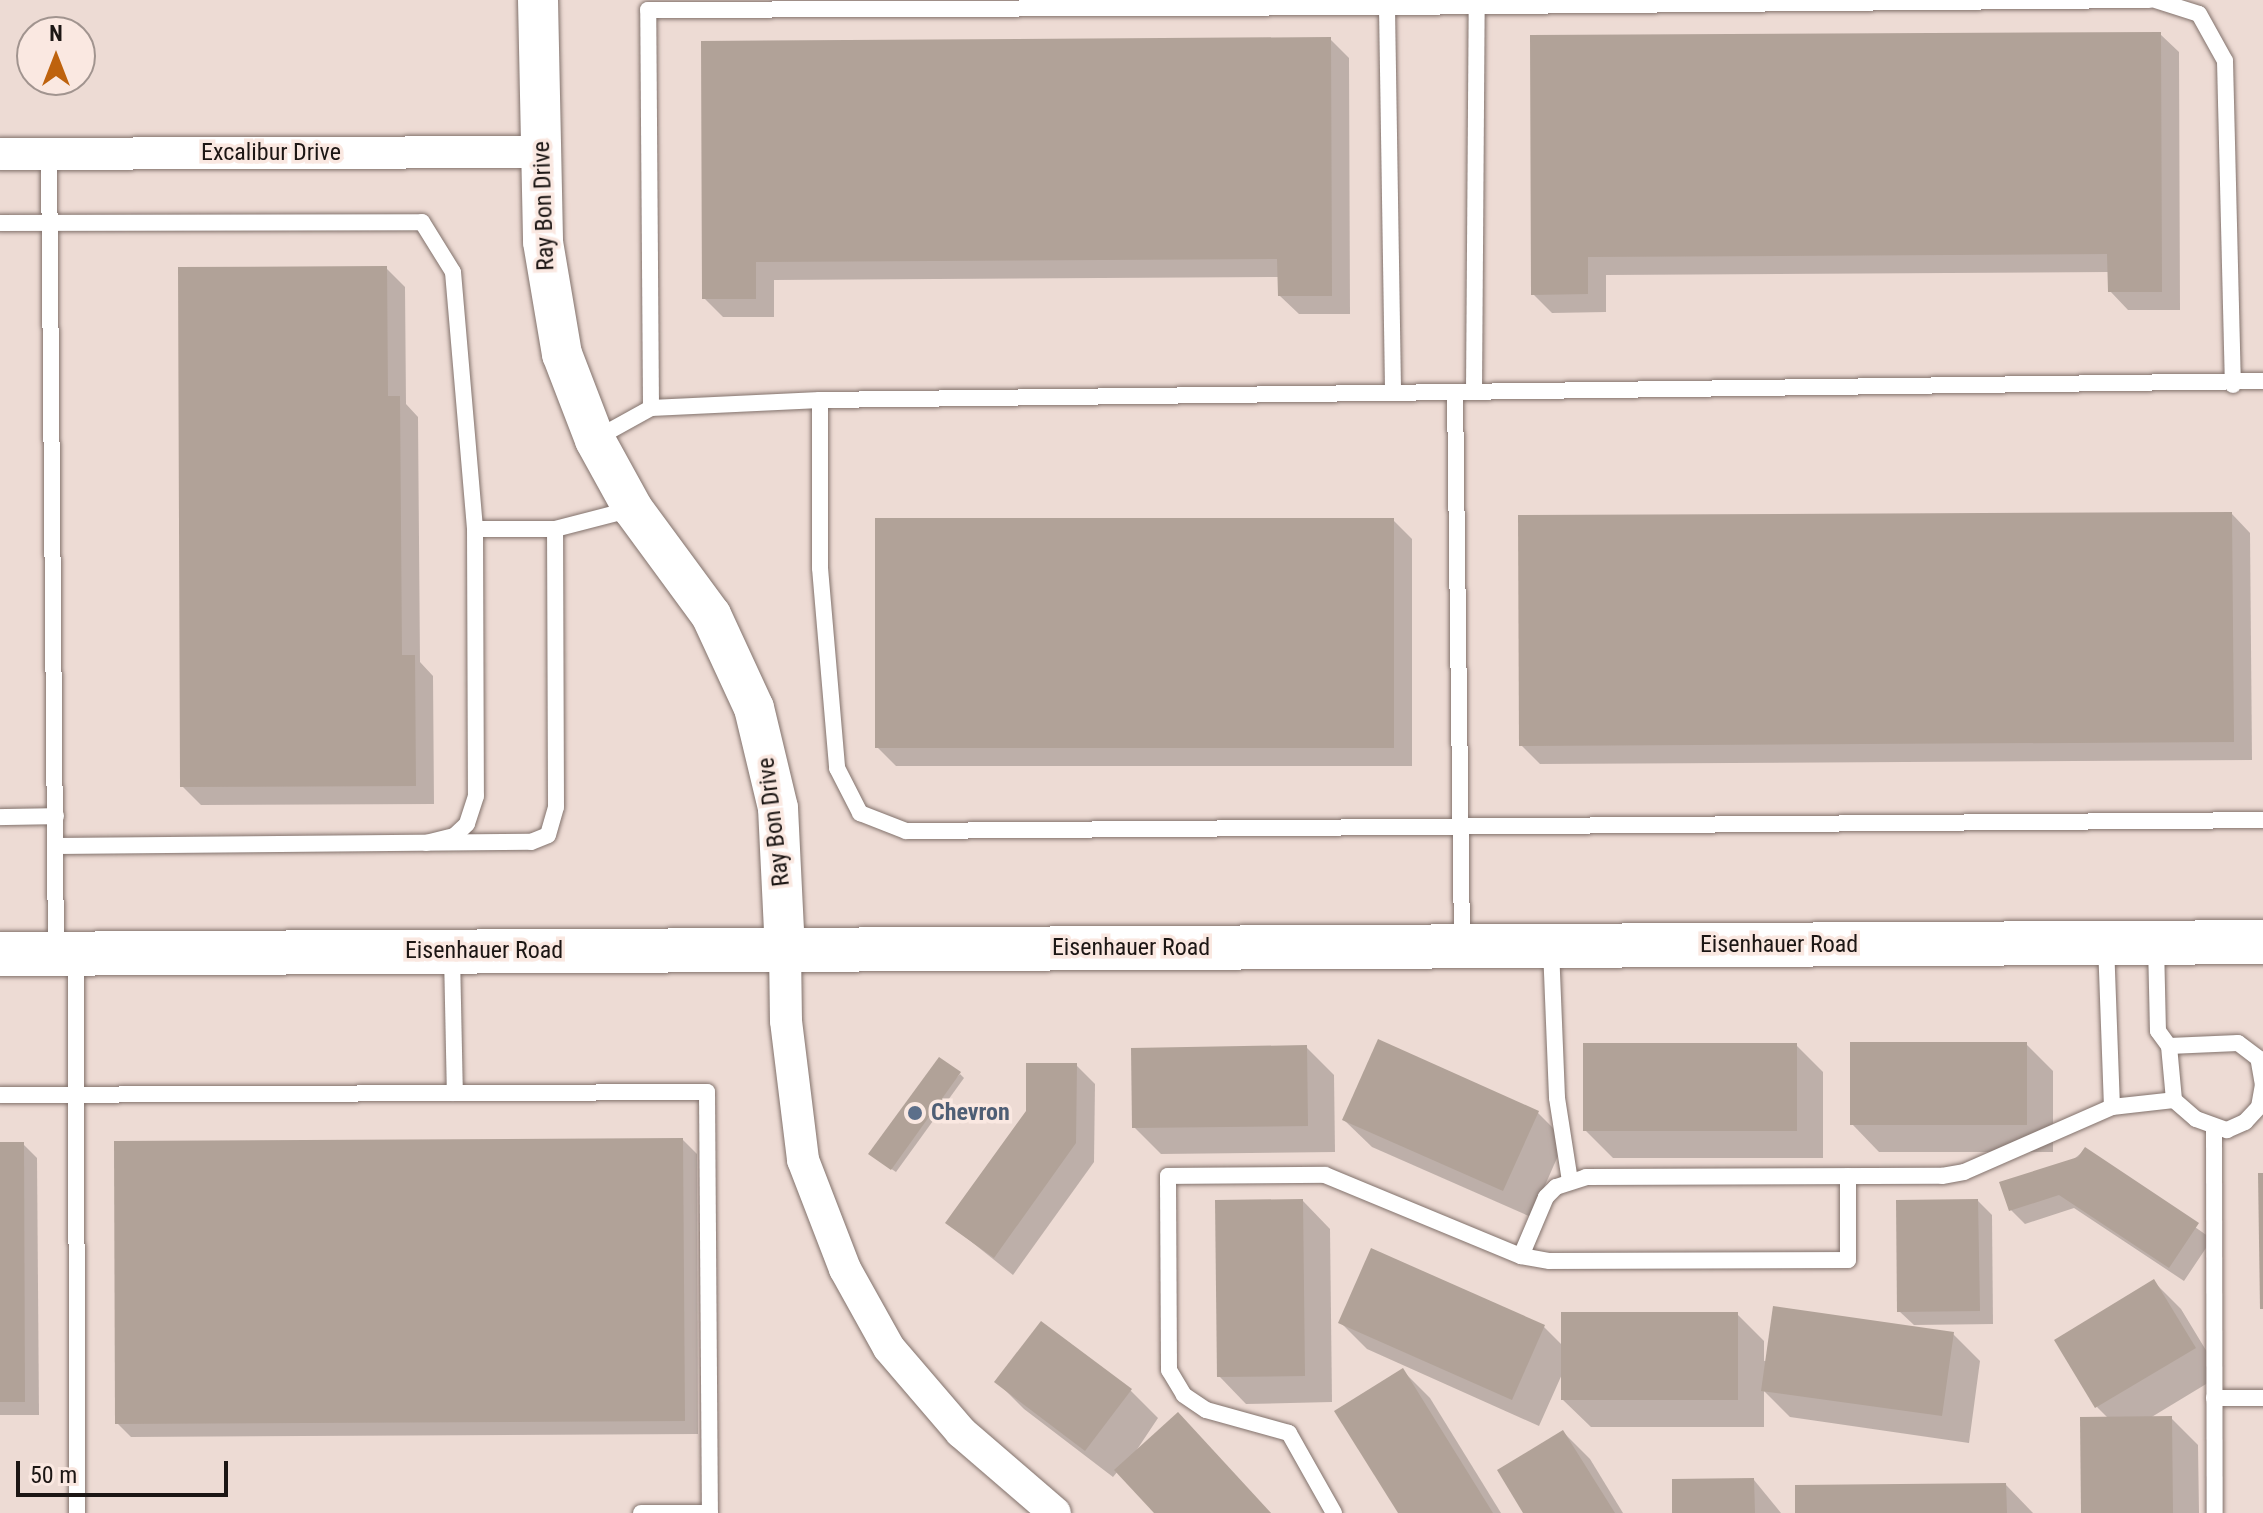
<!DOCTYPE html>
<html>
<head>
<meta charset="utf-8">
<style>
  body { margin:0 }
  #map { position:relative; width:2263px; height:1513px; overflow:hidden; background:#eddbd4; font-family:"Roboto Condensed",sans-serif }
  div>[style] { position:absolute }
  .shadow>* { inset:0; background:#0003 }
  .building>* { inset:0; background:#b1a298 }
  .roads { filter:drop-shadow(0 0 2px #82726c) drop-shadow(0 0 2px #82726c) }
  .service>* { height:16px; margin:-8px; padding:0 8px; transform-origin:8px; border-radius:8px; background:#fff }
  .minor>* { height:32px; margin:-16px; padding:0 16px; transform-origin:16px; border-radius:16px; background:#fff }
  .tertiary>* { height:40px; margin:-20px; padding:0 20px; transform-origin:20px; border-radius:20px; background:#fff }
  .secondary>* { height:44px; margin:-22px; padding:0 22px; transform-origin:22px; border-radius:22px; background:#fff }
  .dots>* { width:22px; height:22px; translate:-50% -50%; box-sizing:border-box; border:4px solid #fae8e1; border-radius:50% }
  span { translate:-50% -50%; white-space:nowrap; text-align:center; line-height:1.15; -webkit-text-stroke:7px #fae8e1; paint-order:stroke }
  .street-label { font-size:24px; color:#1c1614 }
  .service-label { font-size:24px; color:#4e5e75; font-weight:700 }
  .left { translate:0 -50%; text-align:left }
  .north { position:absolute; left:16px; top:16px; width:80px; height:80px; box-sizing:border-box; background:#fae8e1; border:2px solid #a1948f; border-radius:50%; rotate:0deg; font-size:22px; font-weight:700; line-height:32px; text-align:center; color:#1c1614 }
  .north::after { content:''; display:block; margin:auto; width:28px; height:36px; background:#be620d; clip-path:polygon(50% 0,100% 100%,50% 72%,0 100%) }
  .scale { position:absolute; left:16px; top:1461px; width:212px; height:36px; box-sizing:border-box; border:4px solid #1c1614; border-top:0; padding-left:10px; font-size:24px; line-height:28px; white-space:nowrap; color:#1c1614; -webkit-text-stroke:6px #fae8e1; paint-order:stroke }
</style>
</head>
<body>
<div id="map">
  <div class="shadow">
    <div style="clip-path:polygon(2160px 34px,2179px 52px,2180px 310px,2128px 310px,2110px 291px,2109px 272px,1606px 275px,1606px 312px,1552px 313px,1533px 294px,1532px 37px)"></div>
    <div style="clip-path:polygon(1330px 39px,1349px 58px,1350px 314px,1299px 314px,1280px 296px,1280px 277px,774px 280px,774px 317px,723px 317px,704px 298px,703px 43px)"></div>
    <div style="clip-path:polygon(386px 268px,405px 287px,406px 404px,418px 417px,420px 662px,433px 676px,434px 804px,201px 805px,182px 786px)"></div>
    <div style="clip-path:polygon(2232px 514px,2250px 533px,2252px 760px,1540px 764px,1521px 745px)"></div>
    <div style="clip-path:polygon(1393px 520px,1412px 539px,1412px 766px,896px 766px,877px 747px)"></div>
    <div style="clip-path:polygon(2026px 1044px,2053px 1071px,2053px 1152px,1879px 1152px,1852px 1124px)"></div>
    <div style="clip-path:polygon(1796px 1045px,1823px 1072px,1823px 1158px,1613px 1158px,1585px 1130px)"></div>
    <div style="clip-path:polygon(1306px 1047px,1334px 1075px,1335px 1152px,1161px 1154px,1134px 1127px)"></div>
    <div style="clip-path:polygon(1076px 1065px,1095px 1084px,1094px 1162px,1013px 1275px,948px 1223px)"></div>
    <div style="clip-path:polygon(960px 1074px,964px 1078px,896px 1172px,875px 1158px)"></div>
    <div style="clip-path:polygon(1538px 1113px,1565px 1140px,1531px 1217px,1372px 1147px,1344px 1120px)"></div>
    <div style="clip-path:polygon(683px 1140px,697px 1154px,698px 1434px,131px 1437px,117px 1423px)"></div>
    <div style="clip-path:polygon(0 1144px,23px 1144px,37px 1158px,39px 1415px,0 1415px)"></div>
    <div style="clip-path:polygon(2085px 1150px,2212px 1239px,2184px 1281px,2074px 1208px,2025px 1224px,2011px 1210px)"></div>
    <div style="clip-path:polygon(1303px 1201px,1330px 1229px,1332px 1402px,1246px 1404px,1219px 1376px)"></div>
    <div style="clip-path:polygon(1978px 1201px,1992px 1215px,1993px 1324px,1914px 1325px,1899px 1311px)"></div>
    <div style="clip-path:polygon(2154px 1282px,2181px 1309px,2221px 1375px,2150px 1418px,2171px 1418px,2198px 1445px,2199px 1513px,2083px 1513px,2109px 1419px,2097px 1407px)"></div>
    <div style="clip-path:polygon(1737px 1314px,1764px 1341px,1764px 1361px,1953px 1334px,1980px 1361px,1969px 1443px,1790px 1417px,1764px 1391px,1764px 1427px,1591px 1427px,1563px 1400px,1563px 1372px,1539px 1426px,1367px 1349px,1340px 1322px,1544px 1327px,1563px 1346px)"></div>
    <div style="clip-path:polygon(1042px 1323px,1131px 1391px,1158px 1418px,1132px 1457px,1271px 1513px,1157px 1513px,1118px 1471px,1113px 1477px,1024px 1409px,997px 1382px)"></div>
    <div style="clip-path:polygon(1403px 1371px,1430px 1398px,1501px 1513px,1400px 1513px)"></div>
    <div style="clip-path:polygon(1563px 1432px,1590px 1459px,1623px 1513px,1526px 1513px)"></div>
    <div style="clip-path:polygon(1754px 1480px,1781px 1513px,1674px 1513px)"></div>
    <div style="clip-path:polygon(2006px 1485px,2033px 1513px,1797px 1513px)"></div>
  </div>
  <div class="building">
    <div style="clip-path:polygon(2161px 32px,2162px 292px,2108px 292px,2107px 254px,1588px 257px,1588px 294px,1531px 295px,1530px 35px)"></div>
    <div style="clip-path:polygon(1331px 37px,1332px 296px,1278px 296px,1277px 259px,756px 262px,756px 299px,702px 299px,701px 41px)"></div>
    <div style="clip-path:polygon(387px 266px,388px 396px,400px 396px,402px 655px,415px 655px,416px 786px,180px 787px,178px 267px)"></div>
    <div style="clip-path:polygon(2232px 512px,2234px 742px,1519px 746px,1518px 515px)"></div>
    <div style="clip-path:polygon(875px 518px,1394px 518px,1394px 748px,875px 748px)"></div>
    <div style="clip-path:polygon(1378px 1039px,1539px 1111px,1503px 1191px,1342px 1120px)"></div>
    <div style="clip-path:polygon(1850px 1042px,2027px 1042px,2027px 1125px,1850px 1125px)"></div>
    <div style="clip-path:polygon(1583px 1043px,1797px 1043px,1797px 1131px,1583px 1131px)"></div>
    <div style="clip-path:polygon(1307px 1045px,1308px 1126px,1132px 1128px,1131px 1048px)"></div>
    <div style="clip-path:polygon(939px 1057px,961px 1072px,891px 1170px,868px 1154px)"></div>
    <div style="clip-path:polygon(1026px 1063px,1077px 1063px,1076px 1143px,994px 1258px,945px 1223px,1026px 1111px)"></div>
    <div style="clip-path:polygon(683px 1138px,685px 1421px,115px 1424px,114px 1141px)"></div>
    <div style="clip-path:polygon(0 1142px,24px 1142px,25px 1402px,0 1402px)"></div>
    <div style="clip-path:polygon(2085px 1147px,2199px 1223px,2169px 1268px,2059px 1195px,2009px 1211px,1999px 1182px,2078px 1157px)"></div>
    <div style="clip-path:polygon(2258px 1173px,2263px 1173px,2263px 1309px,2260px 1309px)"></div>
    <div style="clip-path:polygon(1303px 1199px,1305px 1376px,1217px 1377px,1215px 1200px)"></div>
    <div style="clip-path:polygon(1978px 1199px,1980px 1311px,1897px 1312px,1896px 1200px)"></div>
    <div style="clip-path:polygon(1371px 1248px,1545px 1325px,1512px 1400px,1338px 1323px)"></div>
    <div style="clip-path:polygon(2154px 1279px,2196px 1348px,2095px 1408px,2054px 1340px)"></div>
    <div style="clip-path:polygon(1773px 1306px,1954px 1332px,1942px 1416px,1761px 1391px)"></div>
    <div style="clip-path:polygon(1561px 1312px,1738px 1312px,1738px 1400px,1561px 1400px)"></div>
    <div style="clip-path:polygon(1041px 1321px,1132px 1389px,1085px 1451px,994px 1382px)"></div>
    <div style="clip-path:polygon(1403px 1368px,1493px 1513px,1398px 1513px,1334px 1411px)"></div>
    <div style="clip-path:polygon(1178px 1412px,1271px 1513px,1154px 1513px,1114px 1470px)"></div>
    <div style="clip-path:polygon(2172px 1416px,2173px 1513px,2081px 1513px,2080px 1417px)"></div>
    <div style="clip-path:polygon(1563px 1430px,1615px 1513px,1523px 1513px,1497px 1470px)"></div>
    <div style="clip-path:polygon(1754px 1478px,1755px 1513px,1672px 1513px,1672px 1479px)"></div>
    <div style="clip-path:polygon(2006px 1483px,2007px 1513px,1795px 1513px,1795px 1485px)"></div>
  </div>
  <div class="roads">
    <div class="service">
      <div style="left:2155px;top:0;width:46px;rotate:17.7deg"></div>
      <div style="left:2199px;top:14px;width:54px;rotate:61deg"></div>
      <div style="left:2225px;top:61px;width:324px;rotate:88.6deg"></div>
      <div style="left:1387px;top:7px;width:762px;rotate:-0.53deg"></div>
      <div style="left:49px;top:154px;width:798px;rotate:89.5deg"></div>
      <div style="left:0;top:223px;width:422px;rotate:-0.1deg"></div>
      <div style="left:422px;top:222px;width:59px;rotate:58.2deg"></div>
      <div style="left:453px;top:272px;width:258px;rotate:85.1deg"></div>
      <div style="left:475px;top:529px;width:267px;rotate:89.8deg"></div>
      <div style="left:476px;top:796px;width:29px;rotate:108deg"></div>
      <div style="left:467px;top:824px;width:18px;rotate:137deg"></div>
      <div style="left:454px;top:836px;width:29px;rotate:166deg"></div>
      <div style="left:1455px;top:392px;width:808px;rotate:-0.78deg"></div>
      <div style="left:1474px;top:392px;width:387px;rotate:-89.6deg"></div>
      <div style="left:820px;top:400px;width:168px;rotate:90deg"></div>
      <div style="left:820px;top:568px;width:201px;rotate:85.1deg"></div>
      <div style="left:837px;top:768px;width:51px;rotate:62.9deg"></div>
      <div style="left:860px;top:813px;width:49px;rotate:21.4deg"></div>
      <div style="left:906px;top:831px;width:1357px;rotate:-0.46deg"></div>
      <div style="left:651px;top:408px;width:398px;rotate:-90.4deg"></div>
      <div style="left:648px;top:10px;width:739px;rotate:-0.23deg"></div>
      <div style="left:1387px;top:7px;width:385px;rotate:89.1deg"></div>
      <div style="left:595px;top:439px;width:64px;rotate:-29deg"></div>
      <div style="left:651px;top:408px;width:169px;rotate:-2.7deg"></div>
      <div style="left:820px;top:400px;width:635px;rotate:-0.72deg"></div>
      <div style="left:1455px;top:392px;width:553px;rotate:89.27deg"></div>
      <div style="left:475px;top:529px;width:80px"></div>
      <div style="left:0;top:817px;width:56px;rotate:-1deg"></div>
      <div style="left:56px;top:846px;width:475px;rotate:-0.5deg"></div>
      <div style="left:531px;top:842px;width:18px;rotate:-22deg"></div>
      <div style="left:548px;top:835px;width:29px;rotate:-74deg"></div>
      <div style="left:556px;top:807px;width:278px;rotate:-90.2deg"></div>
      <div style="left:555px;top:529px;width:81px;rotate:-14.4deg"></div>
      <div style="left:2106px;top:944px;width:163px;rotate:87.9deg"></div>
      <div style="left:2156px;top:944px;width:87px;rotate:88.7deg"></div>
      <div style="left:2158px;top:1031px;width:19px;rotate:54deg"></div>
      <div style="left:2169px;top:1046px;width:54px;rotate:84.7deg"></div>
      <div style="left:2174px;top:1100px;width:29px;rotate:41deg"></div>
      <div style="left:2196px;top:1119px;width:33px;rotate:20deg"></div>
      <div style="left:2227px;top:1130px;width:20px;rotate:-24deg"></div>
      <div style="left:2245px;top:1122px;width:21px;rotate:-47deg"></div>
      <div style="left:2259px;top:1107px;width:22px;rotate:-80deg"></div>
      <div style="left:2263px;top:1085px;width:27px;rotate:-100deg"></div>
      <div style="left:2258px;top:1058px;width:25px;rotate:-143deg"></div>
      <div style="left:2238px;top:1043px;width:69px;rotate:177.5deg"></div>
      <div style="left:1551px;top:948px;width:150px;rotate:87.7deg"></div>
      <div style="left:1557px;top:1098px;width:84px;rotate:81.1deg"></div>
      <div style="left:76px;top:955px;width:558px;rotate:89.9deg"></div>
      <div style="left:452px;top:955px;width:138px;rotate:88.8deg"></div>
      <div style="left:0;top:1095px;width:707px;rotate:-0.24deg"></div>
      <div style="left:707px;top:1092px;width:421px;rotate:89.6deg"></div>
      <div style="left:710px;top:1513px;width:69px;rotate:180deg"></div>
      <div style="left:2214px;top:1128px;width:385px;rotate:89.9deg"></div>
      <div style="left:1521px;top:1256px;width:64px;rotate:-67deg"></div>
      <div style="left:1546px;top:1197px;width:14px;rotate:-45deg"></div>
      <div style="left:1556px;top:1187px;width:32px;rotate:-18deg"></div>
      <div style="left:1586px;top:1177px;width:356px;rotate:-0.2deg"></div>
      <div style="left:1942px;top:1176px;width:22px;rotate:-10deg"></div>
      <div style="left:1964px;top:1172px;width:162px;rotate:-23.7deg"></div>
      <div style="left:2112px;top:1107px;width:62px;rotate:-6.4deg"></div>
      <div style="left:2214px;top:1398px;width:49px"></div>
      <div style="left:1334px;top:1513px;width:92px;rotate:-119.4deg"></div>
      <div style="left:1289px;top:1433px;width:86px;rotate:-164.5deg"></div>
      <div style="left:1206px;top:1410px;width:27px;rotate:-146deg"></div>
      <div style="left:1184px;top:1395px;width:29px;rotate:-121deg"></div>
      <div style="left:1169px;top:1370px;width:194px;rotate:-90.3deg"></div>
      <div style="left:1168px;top:1176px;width:157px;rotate:-0.4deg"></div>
      <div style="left:1325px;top:1175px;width:212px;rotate:22.5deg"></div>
      <div style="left:1521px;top:1256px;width:29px;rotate:10deg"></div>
      <div style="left:1550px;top:1261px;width:298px;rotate:-0.2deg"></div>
      <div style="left:1848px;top:1260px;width:84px;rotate:-90deg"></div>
    </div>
    <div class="minor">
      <div style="left:0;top:154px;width:542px;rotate:-0.21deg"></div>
      <div style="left:785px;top:950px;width:71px;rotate:89.2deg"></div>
      <div style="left:786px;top:1021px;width:140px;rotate:83deg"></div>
      <div style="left:803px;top:1160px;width:117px;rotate:68.9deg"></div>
      <div style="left:845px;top:1269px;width:90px;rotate:60.9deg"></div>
      <div style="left:889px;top:1348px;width:111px;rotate:49.4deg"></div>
      <div style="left:961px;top:1432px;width:124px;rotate:40.8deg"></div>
    </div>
    <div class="tertiary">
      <div style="left:538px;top:0;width:242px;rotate:88.8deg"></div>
      <div style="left:543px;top:242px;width:114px;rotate:80.4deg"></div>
      <div style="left:562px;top:354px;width:92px;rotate:69deg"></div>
      <div style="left:595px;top:440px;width:79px;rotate:61.2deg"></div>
      <div style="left:633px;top:509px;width:132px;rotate:53.7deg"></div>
      <div style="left:711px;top:615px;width:102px;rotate:65.2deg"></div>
      <div style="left:754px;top:708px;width:103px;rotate:76.5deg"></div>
      <div style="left:778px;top:808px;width:142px;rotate:87.2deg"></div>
    </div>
    <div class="secondary">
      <div style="left:0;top:954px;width:2263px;rotate:-0.3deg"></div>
    </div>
  </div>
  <div class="dots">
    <div style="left:915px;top:1113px;background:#5c6f8a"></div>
  </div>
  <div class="street-label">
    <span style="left:271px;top:153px">Excalibur Drive</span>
    <span style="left:544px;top:206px;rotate:-92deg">Ray Bon Drive</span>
    <span style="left:774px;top:822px;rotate:-97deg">Ray Bon Drive</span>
    <span style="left:1779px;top:945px">Eisenhauer Road</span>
    <span style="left:1131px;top:948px">Eisenhauer Road</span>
    <span style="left:484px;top:951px">Eisenhauer Road</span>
  </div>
  <div class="service-label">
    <span class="left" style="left:931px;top:1113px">Chevron</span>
  </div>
  <div class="north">N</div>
  <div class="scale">50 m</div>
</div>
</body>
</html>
